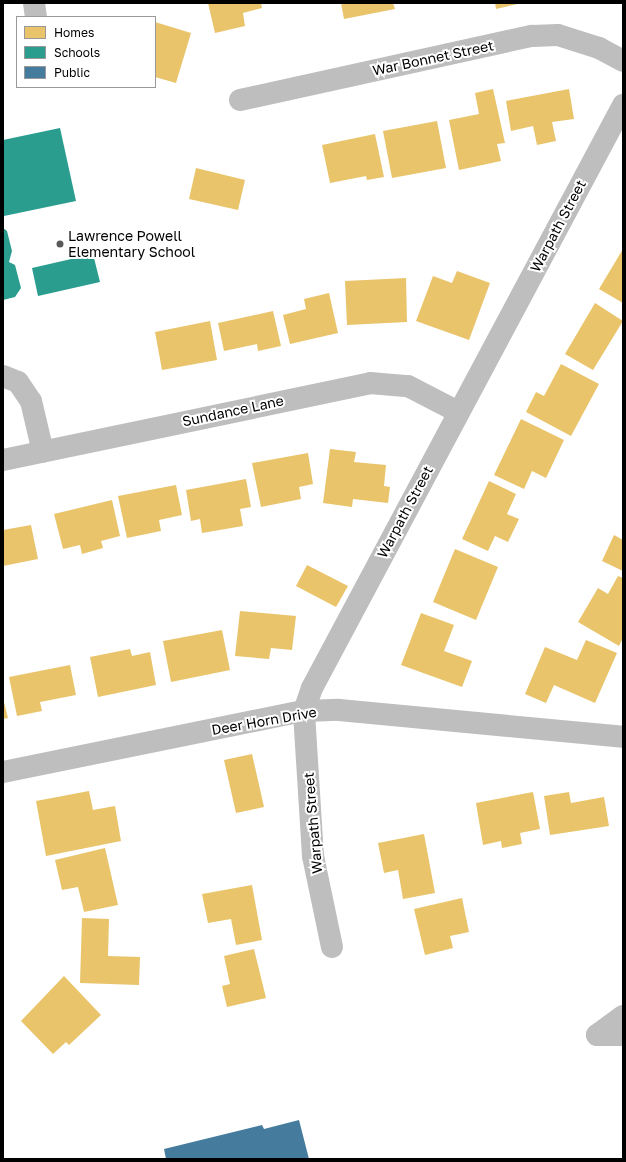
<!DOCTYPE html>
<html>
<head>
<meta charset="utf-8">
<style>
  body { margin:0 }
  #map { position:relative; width:626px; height:1162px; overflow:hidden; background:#fff; font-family:"Golos Text",sans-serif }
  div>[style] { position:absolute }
  .homes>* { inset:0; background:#e9c46a }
  .schools>* { inset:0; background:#2a9d8f }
  .public>* { inset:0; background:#457b9d }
  .minor>* { height:22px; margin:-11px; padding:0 11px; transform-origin:11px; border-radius:11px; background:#bebebe }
  .dots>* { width:11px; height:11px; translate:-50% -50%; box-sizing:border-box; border:2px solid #fff; border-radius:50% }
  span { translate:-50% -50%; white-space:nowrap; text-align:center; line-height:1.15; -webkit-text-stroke:4px #fff; paint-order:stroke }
  .street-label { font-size:14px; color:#000 }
  .poi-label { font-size:14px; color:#000 }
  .left { translate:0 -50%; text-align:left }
  .frame { position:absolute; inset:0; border:4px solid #000; pointer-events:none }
  .legend { position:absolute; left:16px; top:16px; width:140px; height:72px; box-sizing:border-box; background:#fff; border:1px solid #999; margin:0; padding:5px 7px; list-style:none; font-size:12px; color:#000 }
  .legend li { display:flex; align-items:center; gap:8px; height:20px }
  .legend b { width:20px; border:1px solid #999 }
</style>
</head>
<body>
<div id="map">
  <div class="homes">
    <div style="clip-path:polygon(208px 3px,261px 3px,262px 8px,243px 13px,245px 26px,215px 33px)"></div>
    <div style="clip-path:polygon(341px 3px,393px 3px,395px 9px,344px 19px)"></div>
    <div style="clip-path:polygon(495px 3px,517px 3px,517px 4px,496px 9px)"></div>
    <div style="clip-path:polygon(155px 22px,191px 33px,176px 83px,155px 77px)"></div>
    <div style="clip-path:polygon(493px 89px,505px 143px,497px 144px,501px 161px,459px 170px,449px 120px,479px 114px,475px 93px)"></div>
    <div style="clip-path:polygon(569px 89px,574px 119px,552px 122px,556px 141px,537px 145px,533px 126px,511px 131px,506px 101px)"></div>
    <div style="clip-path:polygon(437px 121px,446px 168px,392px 178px,383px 131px)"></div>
    <div style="clip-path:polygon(375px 134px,384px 177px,367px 180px,366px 176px,330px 183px,322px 145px)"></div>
    <div style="clip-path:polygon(196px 168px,245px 180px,238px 210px,189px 199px)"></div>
    <div style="clip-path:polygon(623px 249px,623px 303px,599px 289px)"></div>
    <div style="clip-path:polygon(457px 271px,490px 283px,469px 340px,416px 321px,433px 276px,452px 283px)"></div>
    <div style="clip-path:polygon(406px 278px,407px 322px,347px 325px,345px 281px)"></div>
    <div style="clip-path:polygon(329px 293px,338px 333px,290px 344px,283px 315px,306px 309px,304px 299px)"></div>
    <div style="clip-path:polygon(595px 303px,623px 321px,593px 370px,565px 354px)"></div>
    <div style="clip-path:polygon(273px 311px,281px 346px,258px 351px,257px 344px,224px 351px,218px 323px)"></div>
    <div style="clip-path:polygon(210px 321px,217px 360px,162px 370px,155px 332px)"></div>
    <div style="clip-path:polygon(561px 364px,599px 384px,571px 436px,526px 412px,536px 392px,544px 396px)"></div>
    <div style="clip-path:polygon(521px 419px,564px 440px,546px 478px,532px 471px,524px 489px,494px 475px)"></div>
    <div style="clip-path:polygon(330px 449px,356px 452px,354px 462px,386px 465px,384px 486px,390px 487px,388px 503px,353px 499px,352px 507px,323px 503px)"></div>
    <div style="clip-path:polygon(308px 453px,313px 484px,299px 487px,301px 499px,261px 507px,252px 463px)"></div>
    <div style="clip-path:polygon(246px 479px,251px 507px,240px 509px,243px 526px,202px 533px,200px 519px,191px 521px,186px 490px)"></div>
    <div style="clip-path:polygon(489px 481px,516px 494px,507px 514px,519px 519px,508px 542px,495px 536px,488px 551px,462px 539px)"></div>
    <div style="clip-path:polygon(176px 485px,182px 515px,159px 520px,161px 531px,127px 538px,118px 496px)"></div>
    <div style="clip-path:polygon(112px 500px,120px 536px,101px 541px,103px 548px,82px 554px,80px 545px,63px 549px,54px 514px)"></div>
    <div style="clip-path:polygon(31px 525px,38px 559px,3px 566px,3px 530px)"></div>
    <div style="clip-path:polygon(614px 535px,623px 540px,623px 571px,602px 561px)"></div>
    <div style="clip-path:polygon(455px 549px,498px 567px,476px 620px,433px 602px)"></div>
    <div style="clip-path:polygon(307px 565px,348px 586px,336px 607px,296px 586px)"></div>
    <div style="clip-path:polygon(618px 576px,623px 578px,623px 638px,619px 646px,578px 622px,598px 588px,608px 594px)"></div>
    <div style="clip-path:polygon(240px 611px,296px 616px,292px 650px,271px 648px,269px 659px,235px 656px)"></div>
    <div style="clip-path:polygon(421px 613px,454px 625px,444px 651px,472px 661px,462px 687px,401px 665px)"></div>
    <div style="clip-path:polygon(222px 630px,230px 670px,171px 682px,163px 641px)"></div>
    <div style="clip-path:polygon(586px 640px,617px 653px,595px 703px,554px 685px,546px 703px,525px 694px,545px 647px,577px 660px)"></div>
    <div style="clip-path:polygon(130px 649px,132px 656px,150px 652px,156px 685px,98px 697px,90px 657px)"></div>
    <div style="clip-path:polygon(70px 665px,76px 695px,40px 702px,42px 711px,17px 716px,9px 677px)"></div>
    <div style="clip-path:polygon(3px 698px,8px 718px,3px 719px)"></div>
    <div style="clip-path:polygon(252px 754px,264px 807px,236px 813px,224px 760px)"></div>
    <div style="clip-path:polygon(89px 791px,93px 810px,115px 806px,121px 841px,46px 856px,36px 801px)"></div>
    <div style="clip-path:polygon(533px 792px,540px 829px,520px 833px,522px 844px,502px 848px,501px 841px,483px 845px,476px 803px)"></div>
    <div style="clip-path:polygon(569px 792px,571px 803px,604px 797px,609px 826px,550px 835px,544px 796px)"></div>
    <div style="clip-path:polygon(424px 834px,435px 893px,403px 899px,398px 870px,384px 873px,378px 843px)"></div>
    <div style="clip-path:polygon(105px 848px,118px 905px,84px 912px,78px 887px,62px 890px,55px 860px)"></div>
    <div style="clip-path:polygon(252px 885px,262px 940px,236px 945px,231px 919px,208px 923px,202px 894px)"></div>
    <div style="clip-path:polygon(462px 898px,469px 932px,450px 936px,453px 948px,425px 955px,414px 909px)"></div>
    <div style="clip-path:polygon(82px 918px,109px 919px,108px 956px,140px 957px,139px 985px,80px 983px)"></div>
    <div style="clip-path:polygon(254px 949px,266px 998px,227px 1007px,222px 986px,230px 984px,224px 956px)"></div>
    <div style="clip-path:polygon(64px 976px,101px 1015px,69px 1045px,66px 1042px,53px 1054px,21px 1021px)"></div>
  </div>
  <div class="schools">
    <div style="clip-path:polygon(60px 128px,76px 201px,4px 216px,3px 140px)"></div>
    <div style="clip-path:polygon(3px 228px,7px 231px,12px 251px,9px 262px,15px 265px,21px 288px,15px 297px,3px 300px)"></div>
    <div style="clip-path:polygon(93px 254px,100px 282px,38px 296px,32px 268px)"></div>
  </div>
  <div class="public">
    <div style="clip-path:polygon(299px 1120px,309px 1159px,166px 1159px,164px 1149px,262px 1125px,264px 1129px)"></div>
  </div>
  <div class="minor">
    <div style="left:34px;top:3px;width:14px;rotate:82deg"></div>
    <div style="left:240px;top:100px;width:299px;rotate:-12.4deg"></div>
    <div style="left:532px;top:36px;width:26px;rotate:-2deg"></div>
    <div style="left:558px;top:35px;width:43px;rotate:17.6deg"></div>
    <div style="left:599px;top:48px;width:27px;rotate:28deg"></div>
    <div style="left:3px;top:376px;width:16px;rotate:22deg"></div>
    <div style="left:18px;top:382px;width:23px;rotate:56deg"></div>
    <div style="left:31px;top:401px;width:52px;rotate:76.8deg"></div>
    <div style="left:3px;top:460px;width:375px;rotate:-11.8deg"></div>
    <div style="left:370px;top:383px;width:38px;rotate:5deg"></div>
    <div style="left:408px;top:386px;width:56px;rotate:27.5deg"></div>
    <div style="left:3px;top:772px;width:307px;rotate:-11.5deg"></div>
    <div style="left:304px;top:711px;width:35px;rotate:-2deg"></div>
    <div style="left:339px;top:710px;width:285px;rotate:5.4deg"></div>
    <div style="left:332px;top:947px;width:93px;rotate:-101.8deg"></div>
    <div style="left:313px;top:856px;width:145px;rotate:-93.6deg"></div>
    <div style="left:304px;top:711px;width:24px;rotate:-71deg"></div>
    <div style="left:312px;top:688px;width:661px;rotate:-61.92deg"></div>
    <div style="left:623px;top:1016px;width:32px;rotate:144deg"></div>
    <div style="left:597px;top:1035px;width:26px"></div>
  </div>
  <div class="dots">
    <div style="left:60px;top:244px;background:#595959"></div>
  </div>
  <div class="street-label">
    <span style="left:433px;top:58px;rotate:-12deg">War Bonnet Street</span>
    <span style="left:558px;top:226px;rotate:-62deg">Warpath Street</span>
    <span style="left:233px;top:411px;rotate:-12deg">Sundance Lane</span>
    <span style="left:405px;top:512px;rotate:-62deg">Warpath Street</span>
    <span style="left:264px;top:721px;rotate:-10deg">Deer Horn Drive</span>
    <span style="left:313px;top:823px;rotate:-95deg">Warpath Street</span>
  </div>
  <div class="poi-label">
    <span class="left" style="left:68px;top:244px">Lawrence Powell<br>Elementary School</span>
  </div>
  <div class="frame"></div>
  <ul class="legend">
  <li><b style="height:11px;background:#e9c46a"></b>Homes</li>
  <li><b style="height:11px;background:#2a9d8f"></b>Schools</li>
  <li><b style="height:11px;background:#457b9d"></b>Public</li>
  </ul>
</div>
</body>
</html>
